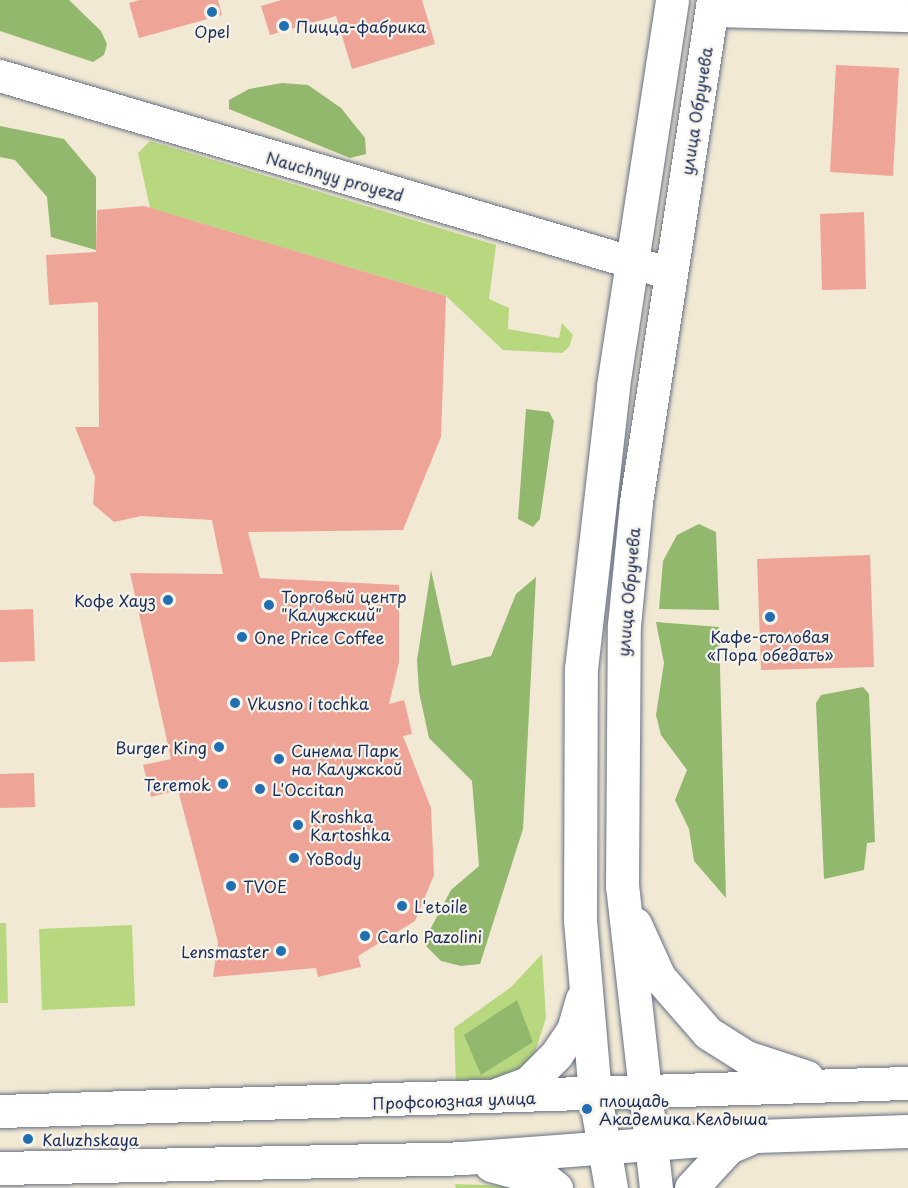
<!DOCTYPE html>
<html>
<head>
<meta charset="utf-8">
<style>
  body { margin:0 }
  #map { position:relative; width:908px; height:1188px; overflow:hidden; background:#f1e9d3; font-family:"Playpen Sans",sans-serif }
  div>[style] { position:absolute }
  .green>* { inset:0; background:#b8d87f }
  .forest>* { inset:0; background:#92b86e }
  .building>* { inset:0; background:#efa498 }
  .roads { filter:drop-shadow(0 0 2px #667087) drop-shadow(0 0 2px #667087) }
  .minor>* { height:32px; margin:-16px; padding:0 16px; transform-origin:16px; border-radius:16px; background:#fff }
  .major>* { height:33px; margin:-16.5px; padding:0 16.5px; transform-origin:16.5px; border-radius:16.5px; background:#fff }
  .dots>* { width:16px; height:16px; translate:-50% -50%; box-sizing:border-box; border:3px solid #f7f3e8; border-radius:50% }
  span { translate:-50% -50%; white-space:nowrap; text-align:center; line-height:1.15; -webkit-text-stroke:4.5px #f7f3e8; paint-order:stroke }
  .poi-label { font-size:16px; color:#1b2f5e }
  .left { translate:0 -50%; text-align:left }
  .right { translate:-100% -50%; text-align:right }
  .street-label { font-size:16px; color:#1b2f5e }
</style>
</head>
<body>
<div id="map">
  <div class="green">
    <div style="clip-path:polygon(150px 141px,496px 245px,489px 299px,509px 308px,508px 329px,559px 338px,562px 323px,573px 335px,569px 347px,562px 353px,503px 350px,446px 296px,150px 208px,138px 153px)"></div>
    <div style="clip-path:polygon(0 923px,6px 923px,8px 1003px,0 1003px)"></div>
    <div style="clip-path:polygon(132px 925px,135px 1006px,42px 1010px,39px 929px)"></div>
    <div style="clip-path:polygon(542px 954px,546px 1018px,533px 1058px,514px 1077px,456px 1085px,454px 1028px,511px 987px)"></div>
    <div style="clip-path:polygon(455px 1184px,513px 1186px,521px 1188px,456px 1188px)"></div>
  </div>
  <div class="forest">
    <div style="clip-path:polygon(0 0,69px 0,101px 31px,107px 44px,104px 55px,93px 62px,0 31px)"></div>
    <div style="clip-path:polygon(282px 83px,308px 85px,341px 108px,365px 138px,366px 154px,350px 158px,229px 109px,229px 100px,249px 89px)"></div>
    <div style="clip-path:polygon(0 126px,64px 139px,96px 177px,96px 250px,51px 237px,47px 197px,15px 160px,0 157px)"></div>
    <div style="clip-path:polygon(526px 409px,549px 412px,554px 421px,540px 519px,533px 527px,518px 519px)"></div>
    <div style="clip-path:polygon(699px 524px,716px 532px,719px 610px,659px 609px,663px 561px,677px 535px)"></div>
    <div style="clip-path:polygon(431px 570px,452px 666px,491px 656px,516px 594px,536px 577px,523px 829px,480px 964px,461px 966px,441px 961px,423px 943px,451px 890px,479px 866px,472px 781px,429px 738px,419px 692px,417px 660px)"></div>
    <div style="clip-path:polygon(656px 622px,719px 627px,726px 898px,694px 861px,689px 829px,675px 800px,687px 770px,661px 735px,656px 715px,664px 663px)"></div>
    <div style="clip-path:polygon(863px 687px,869px 694px,875px 842px,867px 843px,864px 870px,824px 879px,816px 703px,821px 695px)"></div>
    <div style="clip-path:polygon(517px 1000px,533px 1042px,481px 1075px,464px 1035px)"></div>
  </div>
  <div class="building">
    <div style="clip-path:polygon(140px 0,218px 0,222px 15px,139px 38px,129px 3px)"></div>
    <div style="clip-path:polygon(281px 0,422px 0,435px 44px,352px 69px,336px 16px,270px 35px,261px 6px)"></div>
    <div style="clip-path:polygon(836px 65px,899px 68px,893px 176px,830px 172px)"></div>
    <div style="clip-path:polygon(144px 206px,446px 296px,441px 437px,403px 530px,248px 532px,260px 578px,399px 585px,399px 662px,389px 704px,404px 700px,408px 716px,412px 734px,403px 736px,431px 808px,434px 875px,415px 921px,358px 956px,361px 967px,318px 977px,316px 968px,213px 977px,218px 942px,178px 790px,151px 797px,143px 765px,171px 759px,130px 573px,223px 574px,217px 545px,212px 520px,141px 516px,114px 522px,93px 504px,95px 477px,75px 427px,99px 427px,98px 302px,49px 305px,46px 255px,96px 252px,97px 210px)"></div>
    <div style="clip-path:polygon(864px 212px,866px 289px,822px 290px,820px 214px)"></div>
    <div style="clip-path:polygon(870px 555px,874px 667px,761px 670px,757px 559px)"></div>
    <div style="clip-path:polygon(33px 609px,35px 661px,0 662px,0 610px)"></div>
    <div style="clip-path:polygon(34px 773px,35px 807px,0 808px,0 774px)"></div>
  </div>
  <div class="roads">
    <div class="minor">
      <div style="left:712px;top:11px;width:196px;rotate:1.5deg"></div>
      <div style="left:0;top:76px;width:700px;rotate:16.44deg"></div>
    </div>
    <div class="major">
      <div style="left:635px;top:924px;width:58px;rotate:65.6deg"></div>
      <div style="left:659px;top:977px;width:74px;rotate:48.8deg"></div>
      <div style="left:708px;top:1033px;width:45px;rotate:32.3deg"></div>
      <div style="left:746px;top:1057px;width:64px;rotate:18.2deg"></div>
      <div style="left:498px;top:1094px;width:32px;rotate:-20deg"></div>
      <div style="left:528px;top:1083px;width:40px;rotate:-45deg"></div>
      <div style="left:556px;top:1055px;width:30px;rotate:-56deg"></div>
      <div style="left:573px;top:1030px;width:32px;rotate:-74deg"></div>
      <div style="left:0;top:1111px;width:908px;rotate:-1.77deg"></div>
      <div style="left:491px;top:1165px;width:57px;rotate:15.3deg"></div>
      <div style="left:546px;top:1180px;width:13px;rotate:39deg"></div>
      <div style="left:0;top:1168px;width:463px;rotate:-1.2deg"></div>
      <div style="left:463px;top:1158px;width:294px;rotate:-4.3deg"></div>
      <div style="left:756px;top:1136px;width:152px;rotate:-1.9deg"></div>
      <div style="left:611px;top:1188px;width:94px;rotate:-99.8deg"></div>
      <div style="left:595px;top:1095px;width:176px;rotate:-94.9deg"></div>
      <div style="left:580px;top:920px;width:251px;rotate:-89.8deg"></div>
      <div style="left:581px;top:669px;width:285px;rotate:-83.5deg"></div>
      <div style="left:613px;top:386px;width:390px;rotate:-81.3deg"></div>
      <div style="left:656px;top:1188px;width:303px;rotate:-96.4deg"></div>
      <div style="left:622px;top:887px;width:262px;rotate:-89.6deg"></div>
      <div style="left:624px;top:625px;width:124px;rotate:-84.4deg"></div>
      <div style="left:636px;top:502px;width:508px;rotate:-81.28deg"></div>
      <div style="left:691px;top:1188px;width:56px;rotate:-47.2deg"></div>
      <div style="left:729px;top:1147px;width:21px;rotate:-23deg"></div>
    </div>
  </div>
  <div class="dots">
    <div style="left:212px;top:12px;background:#1f6fb2"></div>
    <div style="left:284px;top:26px;background:#1f6fb2"></div>
    <div style="left:168px;top:600px;background:#1f6fb2"></div>
    <div style="left:269px;top:605px;background:#1f6fb2"></div>
    <div style="left:770px;top:617px;background:#1f6fb2"></div>
    <div style="left:242px;top:637px;background:#1f6fb2"></div>
    <div style="left:235px;top:703px;background:#1f6fb2"></div>
    <div style="left:219px;top:747px;background:#1f6fb2"></div>
    <div style="left:279px;top:759px;background:#1f6fb2"></div>
    <div style="left:223px;top:784px;background:#1f6fb2"></div>
    <div style="left:260px;top:789px;background:#1f6fb2"></div>
    <div style="left:298px;top:825px;background:#1f6fb2"></div>
    <div style="left:294px;top:858px;background:#1f6fb2"></div>
    <div style="left:231px;top:886px;background:#1f6fb2"></div>
    <div style="left:402px;top:906px;background:#1f6fb2"></div>
    <div style="left:365px;top:936px;background:#1f6fb2"></div>
    <div style="left:281px;top:951px;background:#1f6fb2"></div>
    <div style="left:587px;top:1109px;background:#1f6fb2"></div>
    <div style="left:28px;top:1139px;background:#1f6fb2"></div>
  </div>
  <div class="poi-label">
    <span class="left" style="left:296px;top:26px">Пицца-фабрика</span>
    <span style="left:212px;top:31px">Opel</span>
    <span class="left" style="left:281px;top:605px">Торговый центр<br>"Калужский"</span>
    <span class="right" style="left:156px;top:600px">Кофе Хауз</span>
    <span style="left:770px;top:645px">Кафе-столовая<br>«Пора обедать»</span>
    <span class="left" style="left:254px;top:637px">One Price Coffee</span>
    <span class="left" style="left:247px;top:703px">Vkusno i tochka</span>
    <span class="right" style="left:207px;top:747px">Burger King</span>
    <span class="left" style="left:291px;top:759px">Синема Парк<br>на Калужской</span>
    <span class="right" style="left:211px;top:784px">Teremok</span>
    <span class="left" style="left:272px;top:789px">L'Occitan</span>
    <span class="left" style="left:310px;top:825px">Kroshka<br>Kartoshka</span>
    <span class="left" style="left:306px;top:858px">YoBody</span>
    <span class="left" style="left:243px;top:886px">TVOE</span>
    <span class="left" style="left:414px;top:906px">L'etoile</span>
    <span class="left" style="left:377px;top:936px">Carlo Pazolini</span>
    <span class="right" style="left:269px;top:951px">Lensmaster</span>
    <span class="left" style="left:599px;top:1109px">площадь<br>Академика Келдыша</span>
    <span class="left" style="left:42px;top:1139px">Kaluzhskaya</span>
  </div>
  <div class="street-label">
    <span style="left:696px;top:111px;rotate:-81deg">улица Обручева</span>
    <span style="left:335px;top:176px;rotate:16deg">Nauchnyy proyezd</span>
    <span style="left:628px;top:592px;rotate:-85deg">улица Обручева</span>
    <span style="left:454px;top:1100px;rotate:-2deg">Профсоюзная улица</span>
  </div>
</div>
</body>
</html>
